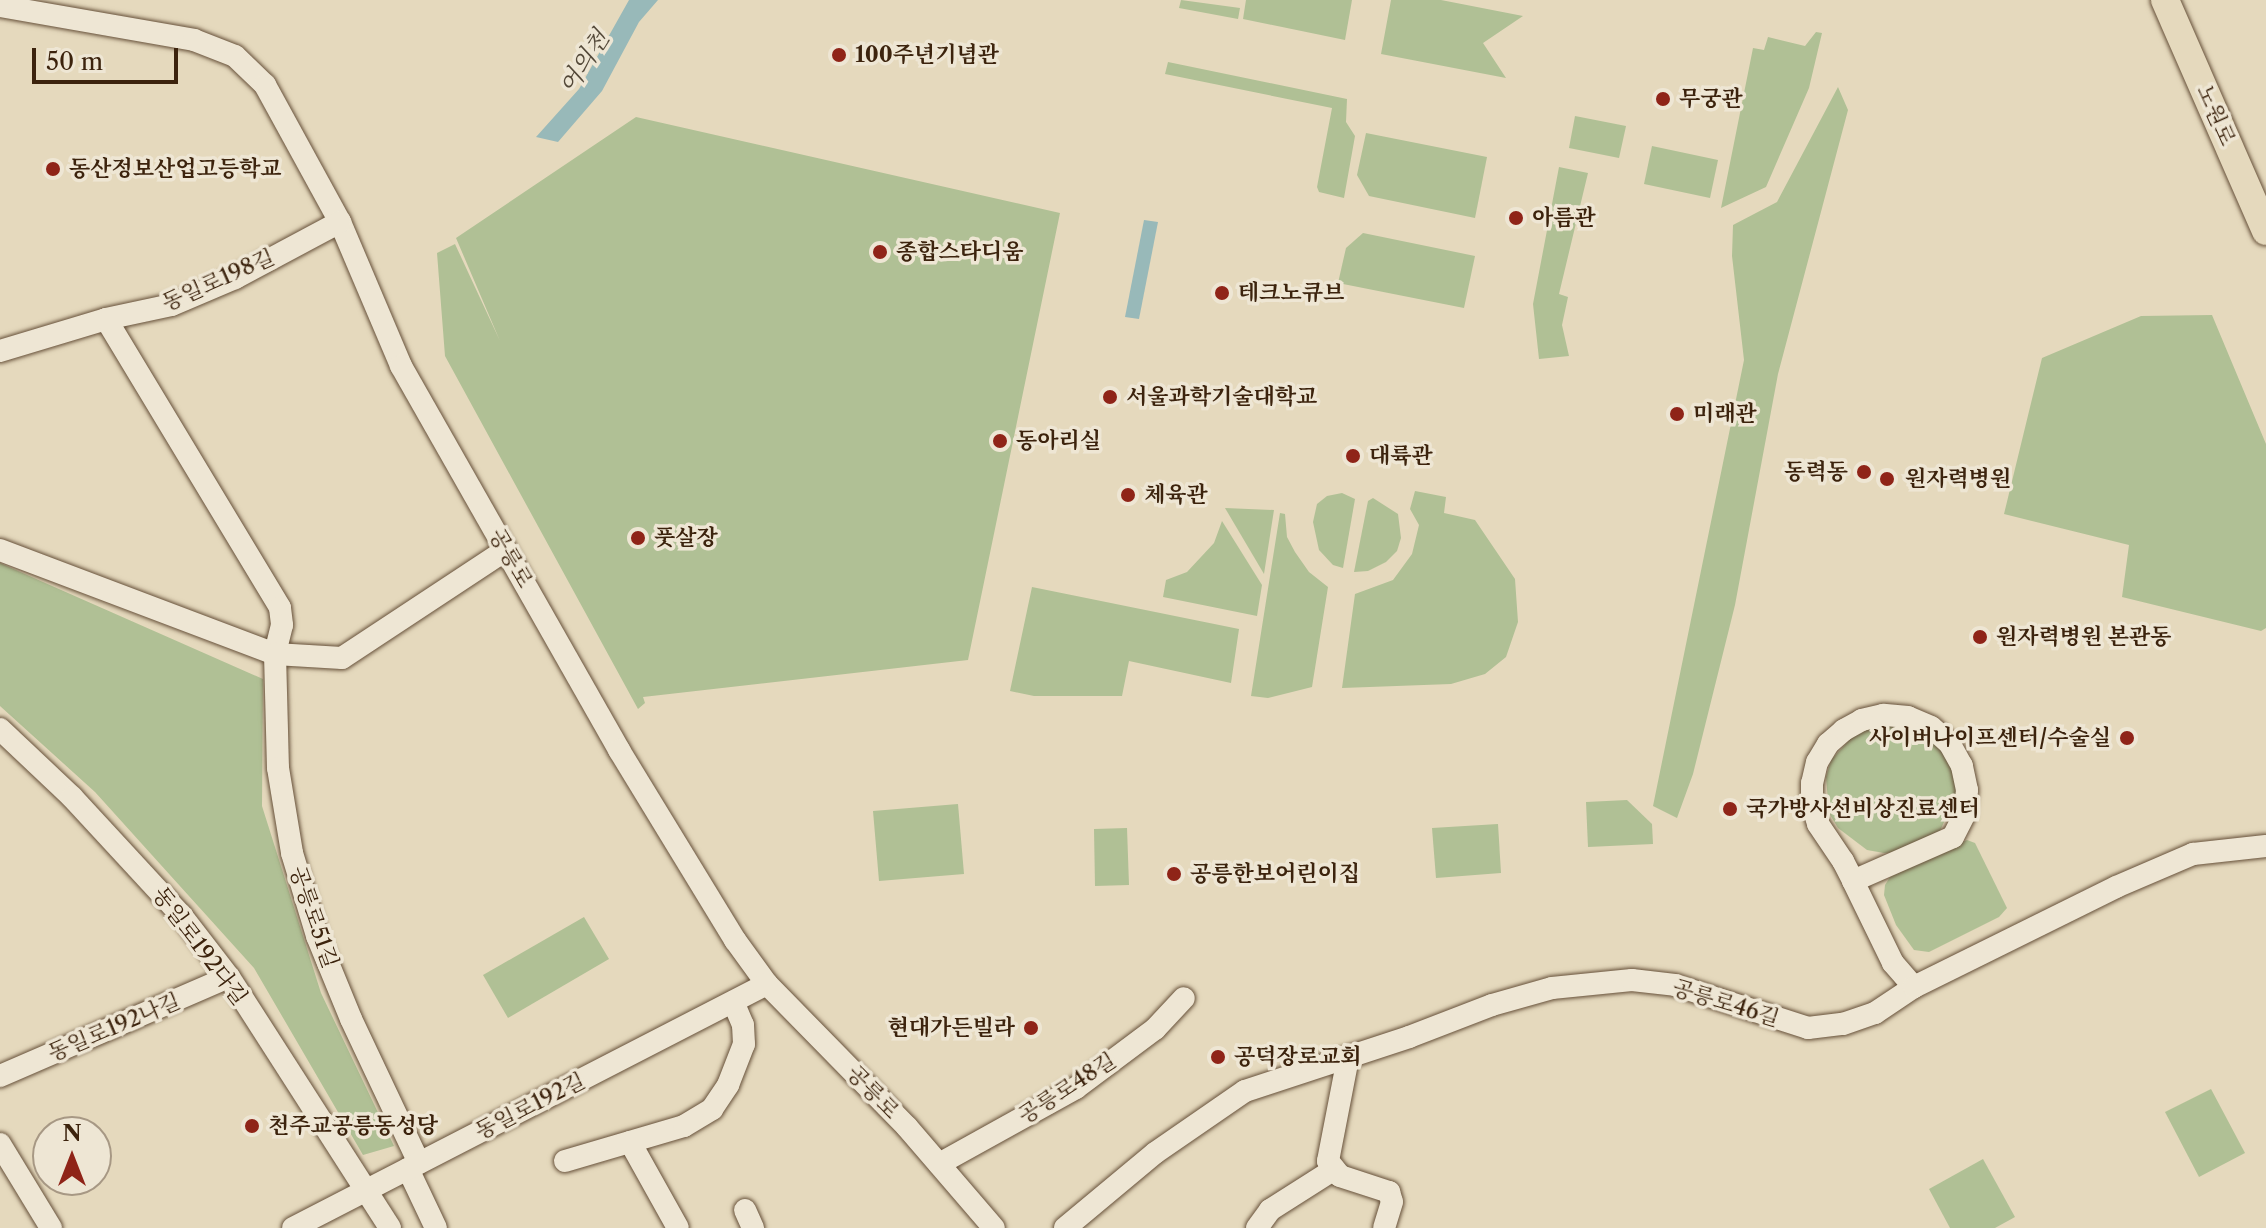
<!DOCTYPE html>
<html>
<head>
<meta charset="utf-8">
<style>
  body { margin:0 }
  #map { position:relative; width:2266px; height:1228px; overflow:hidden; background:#e5d9bd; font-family:"Libre Caslon Text","Noto Serif KR",serif }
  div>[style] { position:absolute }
  .green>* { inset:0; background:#b0c095 }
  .water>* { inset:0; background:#98b9b9 }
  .roads { filter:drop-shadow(0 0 2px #665039) drop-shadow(0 0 2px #665039) }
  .minor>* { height:22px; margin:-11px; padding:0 11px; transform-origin:11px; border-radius:11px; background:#eee6d4 }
  .major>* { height:28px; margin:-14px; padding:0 14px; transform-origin:14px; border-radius:14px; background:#e5d9bd }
  .dots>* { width:22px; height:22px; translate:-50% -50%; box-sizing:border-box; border:4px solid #eee6d4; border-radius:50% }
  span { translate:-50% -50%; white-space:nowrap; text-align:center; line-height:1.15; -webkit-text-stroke:7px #eee6d4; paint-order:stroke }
  .poi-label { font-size:22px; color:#3c230d; font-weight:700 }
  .left { translate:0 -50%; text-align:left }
  .right { translate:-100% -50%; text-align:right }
  .street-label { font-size:22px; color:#3c230d }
  .water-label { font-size:24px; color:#534838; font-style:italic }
  .north { position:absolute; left:32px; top:1116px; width:80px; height:80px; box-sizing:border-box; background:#eee6d4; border:2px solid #a79884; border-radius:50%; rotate:0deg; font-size:22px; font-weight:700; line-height:32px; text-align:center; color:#3c230d }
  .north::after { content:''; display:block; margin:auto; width:28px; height:36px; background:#8f2418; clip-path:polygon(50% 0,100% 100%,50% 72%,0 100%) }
  .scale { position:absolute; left:32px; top:48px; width:146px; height:36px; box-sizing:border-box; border:4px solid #3c230d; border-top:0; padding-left:10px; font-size:24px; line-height:28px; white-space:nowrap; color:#3c230d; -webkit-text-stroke:6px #eee6d4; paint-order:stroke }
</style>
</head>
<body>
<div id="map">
  <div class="green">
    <div style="clip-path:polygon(1181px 0,1240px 8px,1238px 19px,1179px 8px)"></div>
    <div style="clip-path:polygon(1246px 0,1352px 0,1345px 40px,1243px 19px)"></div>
    <div style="clip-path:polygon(1391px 0,1441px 0,1523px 16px,1483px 43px,1506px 78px,1381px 54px)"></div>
    <div style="clip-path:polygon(1816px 32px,1822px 33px,1809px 88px,1766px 187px,1721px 208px,1753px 48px,1764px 50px,1768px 37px,1805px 46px)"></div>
    <div style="clip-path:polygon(1168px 62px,1347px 99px,1346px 122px,1355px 136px,1344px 198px,1319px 192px,1317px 187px,1332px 108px,1165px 74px)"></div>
    <div style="clip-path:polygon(1838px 87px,1848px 110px,1778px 374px,1735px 605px,1693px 774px,1677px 818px,1653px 806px,1744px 360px,1732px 256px,1733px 225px,1777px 202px)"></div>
    <div style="clip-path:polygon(1575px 116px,1626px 126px,1619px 158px,1569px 148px)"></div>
    <div style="clip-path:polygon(636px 117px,1060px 213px,968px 660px,643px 697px,645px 703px,638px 709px,445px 356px,437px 253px,455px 244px,500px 341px,456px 238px)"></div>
    <div style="clip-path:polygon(1366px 133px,1487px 157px,1475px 218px,1369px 196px,1357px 175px)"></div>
    <div style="clip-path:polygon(1652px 146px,1718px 160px,1710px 198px,1644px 184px)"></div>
    <div style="clip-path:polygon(1559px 167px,1588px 173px,1559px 294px,1568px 297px,1562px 325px,1569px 356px,1539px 359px,1533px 304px)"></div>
    <div style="clip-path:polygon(1363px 233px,1475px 256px,1464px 308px,1338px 283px,1346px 248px)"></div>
    <div style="clip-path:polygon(2212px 315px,2266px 444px,2266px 628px,2261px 631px,2122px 597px,2129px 545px,2004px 514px,2042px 358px,2141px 316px)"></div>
    <div style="clip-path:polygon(1415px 491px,1446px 497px,1444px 513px,1475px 520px,1515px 579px,1518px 622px,1506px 657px,1485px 674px,1451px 684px,1342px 688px,1355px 594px,1393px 580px,1412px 554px,1419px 525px,1410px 509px)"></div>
    <div style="clip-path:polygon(1342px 493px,1355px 499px,1343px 568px,1333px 565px,1319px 550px,1313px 522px,1317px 504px,1327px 496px)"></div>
    <div style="clip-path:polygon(1373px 498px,1398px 514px,1401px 538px,1397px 551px,1386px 562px,1368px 571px,1354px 572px,1368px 501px)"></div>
    <div style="clip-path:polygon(1225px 508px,1274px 510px,1264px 574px)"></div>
    <div style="clip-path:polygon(1280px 513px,1285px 514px,1287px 537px,1295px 552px,1309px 572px,1328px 587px,1312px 687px,1268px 698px,1251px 696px)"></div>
    <div style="clip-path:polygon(1222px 521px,1262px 585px,1257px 616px,1163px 597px,1166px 580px,1187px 572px,1214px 543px)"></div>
    <div style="clip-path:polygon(0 563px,263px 679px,262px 806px,321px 993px,394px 1146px,363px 1155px,254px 968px,95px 792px,0 706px)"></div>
    <div style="clip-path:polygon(1032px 587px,1239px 629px,1231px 683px,1129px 661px,1122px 696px,1034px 696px,1010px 691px)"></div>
    <div style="clip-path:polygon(1892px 724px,1913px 728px,1948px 749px,1959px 788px,1940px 831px,1924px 844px,1905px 852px,1884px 853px,1867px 850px,1838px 828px,1829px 813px,1826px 777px,1831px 760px,1855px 734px,1872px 726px)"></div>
    <div style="clip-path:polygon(1627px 800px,1652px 824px,1653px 844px,1588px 847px,1586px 802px)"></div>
    <div style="clip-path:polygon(958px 804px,964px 874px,879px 881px,873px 811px)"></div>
    <div style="clip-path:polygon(1498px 824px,1501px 873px,1436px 878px,1432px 828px)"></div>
    <div style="clip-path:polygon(1127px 828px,1129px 885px,1095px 886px,1094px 829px)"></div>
    <div style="clip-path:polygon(1967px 840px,1975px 843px,2007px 908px,1999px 917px,1929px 952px,1914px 950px,1896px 925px,1884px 895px,1885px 885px,1890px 877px)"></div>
    <div style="clip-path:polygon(584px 917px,609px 959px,508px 1018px,483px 975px)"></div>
    <div style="clip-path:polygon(2211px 1089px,2245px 1153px,2199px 1177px,2165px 1112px)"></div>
    <div style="clip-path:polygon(1983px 1159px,2015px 1217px,1995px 1228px,1950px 1228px,1929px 1189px)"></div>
  </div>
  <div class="water">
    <div style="clip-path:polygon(629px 0,658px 0,639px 22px,602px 91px,558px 142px,536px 137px,579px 89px)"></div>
    <div style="clip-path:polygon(1144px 220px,1158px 222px,1139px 319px,1125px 317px)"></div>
  </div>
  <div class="roads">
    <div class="minor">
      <div style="left:0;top:6px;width:197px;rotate:9.9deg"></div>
      <div style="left:194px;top:40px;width:44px;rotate:21.3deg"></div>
      <div style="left:235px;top:56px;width:42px;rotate:44deg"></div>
      <div style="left:265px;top:85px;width:156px;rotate:61.3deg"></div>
      <div style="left:340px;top:222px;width:156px;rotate:67deg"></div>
      <div style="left:401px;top:366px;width:442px;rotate:60.4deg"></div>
      <div style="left:619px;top:750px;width:223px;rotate:58.6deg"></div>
      <div style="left:735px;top:940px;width:54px;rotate:54deg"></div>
      <div style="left:767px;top:984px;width:200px;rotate:45.6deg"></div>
      <div style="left:907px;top:1127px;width:133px;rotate:49.3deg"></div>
      <div style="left:106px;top:319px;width:337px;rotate:58.9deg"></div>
      <div style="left:280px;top:608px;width:17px;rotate:83deg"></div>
      <div style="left:282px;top:625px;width:30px;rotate:104deg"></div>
      <div style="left:275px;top:654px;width:67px;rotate:3.4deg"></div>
      <div style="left:342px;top:658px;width:196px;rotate:-33.4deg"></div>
      <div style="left:0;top:351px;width:111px;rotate:-16.8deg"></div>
      <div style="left:106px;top:319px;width:67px;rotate:-12deg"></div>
      <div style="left:172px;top:305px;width:69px;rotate:-23.2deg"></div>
      <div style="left:235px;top:278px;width:119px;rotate:-28.1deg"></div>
      <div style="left:0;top:550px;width:294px;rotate:20.7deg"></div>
      <div style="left:275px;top:654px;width:114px;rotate:88.5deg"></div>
      <div style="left:278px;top:768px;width:86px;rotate:80.6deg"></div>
      <div style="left:292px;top:853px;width:87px;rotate:73.2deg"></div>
      <div style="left:317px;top:936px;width:90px;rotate:67.7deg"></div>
      <div style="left:351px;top:1019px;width:159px;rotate:64.7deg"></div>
      <div style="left:0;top:729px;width:99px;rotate:43.4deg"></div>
      <div style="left:72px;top:797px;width:161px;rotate:47.3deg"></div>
      <div style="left:181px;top:915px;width:78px;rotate:52.3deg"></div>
      <div style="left:229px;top:977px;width:298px;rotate:57.3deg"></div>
      <div style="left:1853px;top:881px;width:109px;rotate:-23.7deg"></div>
      <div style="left:1953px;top:837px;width:25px;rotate:-63deg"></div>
      <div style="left:1964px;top:815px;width:25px;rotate:-83deg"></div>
      <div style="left:1967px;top:790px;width:25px;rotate:-102deg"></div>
      <div style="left:1962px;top:766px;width:25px;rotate:-119deg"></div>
      <div style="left:1950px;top:744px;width:25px;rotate:-138deg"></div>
      <div style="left:1931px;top:727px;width:25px;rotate:-157deg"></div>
      <div style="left:1908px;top:717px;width:25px;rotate:-175deg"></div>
      <div style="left:1883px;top:715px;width:22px;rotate:167deg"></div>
      <div style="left:1862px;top:720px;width:21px;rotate:151deg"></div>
      <div style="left:1844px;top:730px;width:21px;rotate:139deg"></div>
      <div style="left:1828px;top:744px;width:21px;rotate:121deg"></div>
      <div style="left:1817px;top:762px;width:22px;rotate:103deg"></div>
      <div style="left:1812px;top:783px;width:21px;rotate:90deg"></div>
      <div style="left:1812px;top:804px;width:21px;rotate:73deg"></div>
      <div style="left:1818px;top:824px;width:45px;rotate:56deg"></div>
      <div style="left:1843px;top:861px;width:22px;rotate:63deg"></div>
      <div style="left:1853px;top:881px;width:91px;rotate:64deg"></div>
      <div style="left:1893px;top:963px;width:32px;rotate:49deg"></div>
      <div style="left:1348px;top:1058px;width:105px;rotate:101deg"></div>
      <div style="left:1328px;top:1161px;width:19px;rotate:51deg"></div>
      <div style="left:1340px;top:1176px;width:52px;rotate:18.1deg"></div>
      <div style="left:1389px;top:1192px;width:10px;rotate:73deg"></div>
      <div style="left:1392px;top:1202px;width:27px;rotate:107deg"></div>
      <div style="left:0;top:1076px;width:249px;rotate:-23.4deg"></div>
      <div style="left:630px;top:1142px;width:98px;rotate:60.8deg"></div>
      <div style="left:0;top:1144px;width:98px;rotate:58.7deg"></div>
      <div style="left:565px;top:1161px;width:124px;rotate:-16.4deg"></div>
      <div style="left:684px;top:1126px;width:33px;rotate:-31deg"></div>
      <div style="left:712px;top:1109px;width:29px;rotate:-56deg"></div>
      <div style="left:728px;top:1085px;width:44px;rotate:-68.7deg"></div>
      <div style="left:744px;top:1044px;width:19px;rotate:-93deg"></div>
      <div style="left:743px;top:1025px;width:25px;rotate:-113deg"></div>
      <div style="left:939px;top:1164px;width:157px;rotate:-29deg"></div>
      <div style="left:1076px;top:1088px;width:99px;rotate:-36.8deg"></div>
      <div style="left:1155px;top:1029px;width:42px;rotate:-46.9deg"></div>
      <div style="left:408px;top:1169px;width:65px;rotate:64.6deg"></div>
      <div style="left:745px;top:1210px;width:20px;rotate:66deg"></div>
      <div style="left:293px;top:1228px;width:533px;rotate:-27.24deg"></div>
      <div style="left:1065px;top:1228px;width:117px;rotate:-39.8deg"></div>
      <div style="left:1155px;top:1153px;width:109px;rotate:-34.6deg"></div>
      <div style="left:1245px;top:1091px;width:173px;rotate:-18.2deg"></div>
      <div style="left:1409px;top:1037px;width:89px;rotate:-21.1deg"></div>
      <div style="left:1492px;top:1005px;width:62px;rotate:-15.8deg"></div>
      <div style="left:1552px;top:988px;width:80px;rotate:-5.7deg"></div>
      <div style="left:1632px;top:980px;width:43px;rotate:6.6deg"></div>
      <div style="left:1675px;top:985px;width:140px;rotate:17.9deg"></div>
      <div style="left:1808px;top:1028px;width:35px;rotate:-7deg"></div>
      <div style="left:1843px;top:1024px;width:34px;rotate:-19deg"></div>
      <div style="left:1875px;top:1013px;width:47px;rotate:-33.7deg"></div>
      <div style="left:1914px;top:987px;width:225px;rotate:-26.3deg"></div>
      <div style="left:2116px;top:887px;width:84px;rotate:-23.2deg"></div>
      <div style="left:2193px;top:854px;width:73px;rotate:-6.3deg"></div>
      <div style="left:1257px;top:1228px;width:22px;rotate:-54deg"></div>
      <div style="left:1270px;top:1210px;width:75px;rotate:-32.4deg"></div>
    </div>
    <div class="major">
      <div style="left:2165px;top:0;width:252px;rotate:66.4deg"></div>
    </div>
  </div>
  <div class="dots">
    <div style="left:839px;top:55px;background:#8f2418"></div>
    <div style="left:1663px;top:99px;background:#8f2418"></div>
    <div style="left:53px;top:169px;background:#8f2418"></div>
    <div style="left:1516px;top:218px;background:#8f2418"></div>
    <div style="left:880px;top:252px;background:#8f2418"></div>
    <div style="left:1222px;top:293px;background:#8f2418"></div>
    <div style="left:1110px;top:397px;background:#8f2418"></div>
    <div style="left:1677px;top:414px;background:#8f2418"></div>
    <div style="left:1000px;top:441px;background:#8f2418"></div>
    <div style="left:1353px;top:456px;background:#8f2418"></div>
    <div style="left:1864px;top:472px;background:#8f2418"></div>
    <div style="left:1887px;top:479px;background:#8f2418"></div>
    <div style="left:1128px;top:495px;background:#8f2418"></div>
    <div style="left:638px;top:538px;background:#8f2418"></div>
    <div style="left:1980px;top:637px;background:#8f2418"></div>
    <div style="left:2127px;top:738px;background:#8f2418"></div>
    <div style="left:1730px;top:809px;background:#8f2418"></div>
    <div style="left:1174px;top:874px;background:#8f2418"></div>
    <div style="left:1031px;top:1028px;background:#8f2418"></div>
    <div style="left:1218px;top:1057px;background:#8f2418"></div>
    <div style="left:252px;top:1126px;background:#8f2418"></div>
  </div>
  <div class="poi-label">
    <span class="left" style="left:855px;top:55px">100주년기념관</span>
    <span class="left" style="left:1679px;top:99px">무궁관</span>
    <span class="left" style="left:69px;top:169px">동산정보산업고등학교</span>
    <span class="left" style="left:1532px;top:218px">아름관</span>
    <span class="left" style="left:896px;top:252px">종합스타디움</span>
    <span class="left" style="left:1238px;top:293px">테크노큐브</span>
    <span class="left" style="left:1126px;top:397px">서울과학기술대학교</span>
    <span class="left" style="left:1693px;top:414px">미래관</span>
    <span class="left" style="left:1016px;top:441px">동아리실</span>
    <span class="left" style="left:1369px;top:456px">대륙관</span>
    <span class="right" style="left:1848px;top:472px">동력동</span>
    <span class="left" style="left:1905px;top:479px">원자력병원</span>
    <span class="left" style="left:1144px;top:495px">체육관</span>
    <span class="left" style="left:654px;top:538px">풋살장</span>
    <span class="left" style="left:1996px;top:637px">원자력병원 본관동</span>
    <span class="right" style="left:2111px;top:738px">사이버나이프센터/수술실</span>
    <span class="left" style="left:1746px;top:809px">국가방사선비상진료센터</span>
    <span class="left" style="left:1190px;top:874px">공릉한보어린이집</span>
    <span class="right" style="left:1015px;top:1028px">현대가든빌라</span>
    <span class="left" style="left:1234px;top:1057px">공덕장로교회</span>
    <span class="left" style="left:268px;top:1126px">천주교공릉동성당</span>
  </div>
  <div class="street-label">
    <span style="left:2216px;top:115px;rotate:66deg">노원로</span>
    <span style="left:218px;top:280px;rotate:-24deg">동일로198길</span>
    <span style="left:511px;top:558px;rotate:60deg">공릉로</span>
    <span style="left:314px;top:917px;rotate:71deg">공릉로51길</span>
    <span style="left:200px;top:946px;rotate:53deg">동일로192다길</span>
    <span style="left:1726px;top:1003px;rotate:17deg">공릉로46길</span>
    <span style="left:114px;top:1027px;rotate:-23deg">동일로192나길</span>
    <span style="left:1067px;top:1088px;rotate:-33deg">공릉로48길</span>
    <span style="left:873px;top:1092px;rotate:46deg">공릉로</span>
    <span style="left:530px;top:1106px;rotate:-27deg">동일로192길</span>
  </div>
  <div class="water-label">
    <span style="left:584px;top:62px;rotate:-57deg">어의천</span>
  </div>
  <div class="north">N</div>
  <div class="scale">50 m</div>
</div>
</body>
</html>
